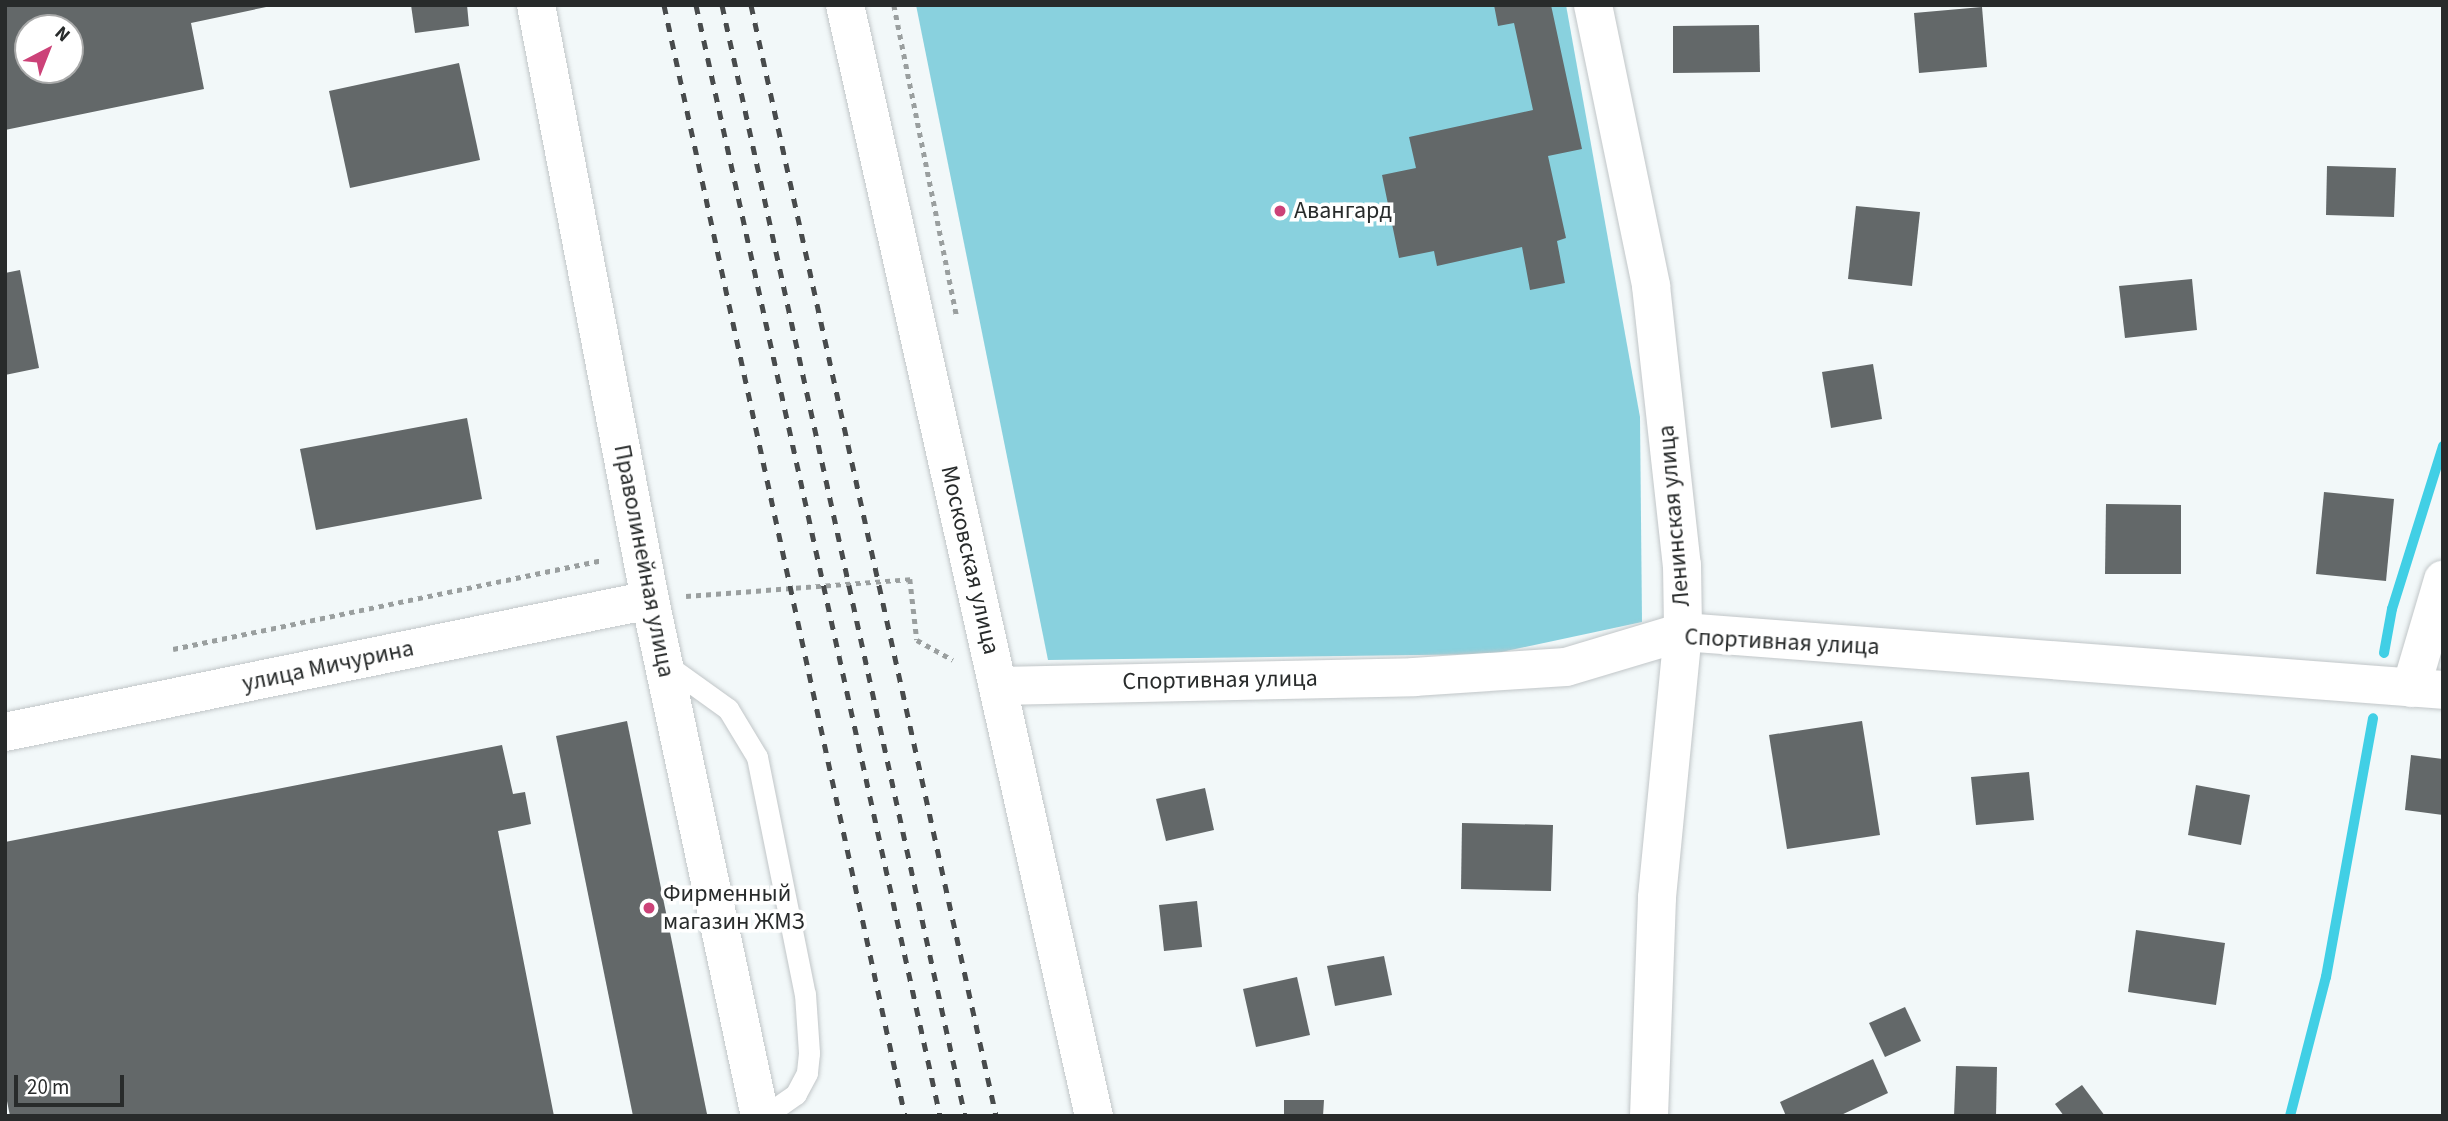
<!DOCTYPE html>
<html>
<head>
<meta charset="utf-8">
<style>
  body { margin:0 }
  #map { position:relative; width:2448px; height:1121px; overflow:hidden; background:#f2f8f9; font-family:"Source Sans 3",sans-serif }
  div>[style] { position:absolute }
  .green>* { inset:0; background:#89d1de }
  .stream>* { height:10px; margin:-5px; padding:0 5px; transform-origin:5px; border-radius:5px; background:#41cfe5 }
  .building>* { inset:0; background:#636869 }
  .path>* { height:4.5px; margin-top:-2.25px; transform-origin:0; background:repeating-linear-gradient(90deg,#9a9f9f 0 5px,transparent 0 10px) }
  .roads { filter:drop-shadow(0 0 2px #c1c6c8) drop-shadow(0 0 2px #c1c6c8) }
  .service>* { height:21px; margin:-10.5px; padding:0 10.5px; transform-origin:10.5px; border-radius:10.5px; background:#fff }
  .minor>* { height:38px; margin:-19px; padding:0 19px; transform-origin:19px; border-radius:19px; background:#fff }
  .secondary>* { height:38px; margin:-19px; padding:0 19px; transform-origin:19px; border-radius:19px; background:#fff }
  .rail>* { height:5px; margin-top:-2.5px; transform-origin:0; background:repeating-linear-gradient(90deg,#484b4c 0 9px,transparent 0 18px) }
  .dots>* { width:19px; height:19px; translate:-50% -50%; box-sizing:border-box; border:4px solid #fff; border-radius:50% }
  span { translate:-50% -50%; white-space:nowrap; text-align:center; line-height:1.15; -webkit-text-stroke:7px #fff; paint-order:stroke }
  .poi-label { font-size:24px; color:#282b2b }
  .left { translate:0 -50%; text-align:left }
  .street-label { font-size:24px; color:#282b2b }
  .frame { position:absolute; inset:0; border:7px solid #282b2b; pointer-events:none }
  .north { position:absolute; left:14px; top:14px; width:70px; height:70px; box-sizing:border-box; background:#fff; border:2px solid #a9aaaa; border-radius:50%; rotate:42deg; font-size:19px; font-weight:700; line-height:28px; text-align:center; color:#282b2b }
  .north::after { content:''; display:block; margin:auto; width:24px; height:32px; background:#cc4278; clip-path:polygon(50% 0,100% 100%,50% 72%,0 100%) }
  .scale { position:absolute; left:14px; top:1075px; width:110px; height:32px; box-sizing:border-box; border:4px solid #282b2b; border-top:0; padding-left:9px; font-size:21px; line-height:24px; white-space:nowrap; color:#282b2b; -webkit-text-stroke:5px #fff; paint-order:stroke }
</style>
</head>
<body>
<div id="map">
  <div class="green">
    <div style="clip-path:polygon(916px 5px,1566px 5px,1640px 417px,1642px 622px,1492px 654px,1048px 660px)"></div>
  </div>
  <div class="stream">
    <div style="left:2384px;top:653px;width:45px;rotate:-79.7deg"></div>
    <div style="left:2392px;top:609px;width:171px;rotate:-72.6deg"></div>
    <div style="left:2290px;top:1116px;width:144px;rotate:-75.5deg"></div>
    <div style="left:2326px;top:977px;width:263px;rotate:-79.7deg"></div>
  </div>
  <div class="building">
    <div style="clip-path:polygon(evenodd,5px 5px,271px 5px,271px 6px,191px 23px,204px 89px,5px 130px,5px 5px,28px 28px,70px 28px,70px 70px,28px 70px,28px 28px)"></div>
    <div style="clip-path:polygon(411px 5px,467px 5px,469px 26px,415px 33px)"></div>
    <div style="clip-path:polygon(1494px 5px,1551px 5px,1582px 149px,1548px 156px,1566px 238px,1557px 241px,1565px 283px,1530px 290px,1522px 247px,1437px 266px,1434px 251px,1399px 258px,1382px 175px,1416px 168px,1409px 137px,1533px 110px,1514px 23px,1498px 26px)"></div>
    <div style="clip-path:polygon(1982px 7px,1987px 67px,1919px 73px,1914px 13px)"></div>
    <div style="clip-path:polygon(1759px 25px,1760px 72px,1673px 73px,1673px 26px)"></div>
    <div style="clip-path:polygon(459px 63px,480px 160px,350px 188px,329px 91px)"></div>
    <div style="clip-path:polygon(2327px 166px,2396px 168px,2394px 217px,2326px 215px)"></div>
    <div style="clip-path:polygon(1856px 206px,1920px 212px,1912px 286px,1848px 279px)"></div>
    <div style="clip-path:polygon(20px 270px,39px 368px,5px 375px,5px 273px)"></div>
    <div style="clip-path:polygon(2192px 279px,2197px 330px,2125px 338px,2119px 286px)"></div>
    <div style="clip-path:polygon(1873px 364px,1882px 419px,1831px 428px,1822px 372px)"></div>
    <div style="clip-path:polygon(467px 418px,482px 499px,316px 530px,300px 449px)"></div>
    <div style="clip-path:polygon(2324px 492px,2394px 499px,2386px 581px,2316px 574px)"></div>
    <div style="clip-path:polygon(2106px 504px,2181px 505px,2181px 574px,2105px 574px)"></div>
    <div style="clip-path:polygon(627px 721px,707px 1114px,700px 1116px,633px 1116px,556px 736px)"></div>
    <div style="clip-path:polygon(1862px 721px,1880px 835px,1787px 849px,1769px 735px)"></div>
    <div style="clip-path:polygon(502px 745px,513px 794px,525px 792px,531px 824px,498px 831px,554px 1116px,10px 1116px,5px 1091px,5px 842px)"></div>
    <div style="clip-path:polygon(2411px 755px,2443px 759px,2443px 815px,2405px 810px)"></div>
    <div style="clip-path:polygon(2029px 772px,2034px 820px,1976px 825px,1971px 777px)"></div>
    <div style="clip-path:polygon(2196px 785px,2250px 795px,2241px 845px,2188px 835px)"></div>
    <div style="clip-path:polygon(1205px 788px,1214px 830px,1166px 841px,1156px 799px)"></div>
    <div style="clip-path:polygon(1462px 823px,1553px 825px,1551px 891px,1461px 889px)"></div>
    <div style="clip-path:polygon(1197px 901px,1202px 947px,1164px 951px,1159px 905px)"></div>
    <div style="clip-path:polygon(2136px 930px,2225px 943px,2216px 1005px,2128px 992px)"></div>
    <div style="clip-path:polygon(1384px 956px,1392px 995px,1335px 1006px,1327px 966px)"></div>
    <div style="clip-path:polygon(1297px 977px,1310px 1035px,1256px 1047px,1243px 989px)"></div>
    <div style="clip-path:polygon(1905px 1007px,1921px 1041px,1885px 1057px,1869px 1023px)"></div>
    <div style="clip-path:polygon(1873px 1059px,1888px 1093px,1839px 1116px,1786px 1116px,1780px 1102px)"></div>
    <div style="clip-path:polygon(1956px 1066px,1997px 1067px,1996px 1116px,1954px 1116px)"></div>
    <div style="clip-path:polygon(2082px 1085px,2105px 1116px,2064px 1116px,2055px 1104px)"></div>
    <div style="clip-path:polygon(1284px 1100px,1324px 1100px,1323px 1116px,1284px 1116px)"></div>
  </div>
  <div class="path">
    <div style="left:894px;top:5px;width:318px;rotate:78.6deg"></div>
    <div style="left:686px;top:596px;width:225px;rotate:-4.3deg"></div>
    <div style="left:910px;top:579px;width:61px;rotate:83.5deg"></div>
    <div style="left:917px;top:640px;width:41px;rotate:29.1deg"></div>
    <div style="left:173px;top:649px;width:439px;rotate:-11.7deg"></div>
  </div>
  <div class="roads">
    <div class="service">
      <div style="left:664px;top:663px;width:79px;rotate:35.7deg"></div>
      <div style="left:728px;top:709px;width:56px;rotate:58.9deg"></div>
      <div style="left:757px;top:757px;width:242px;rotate:78.6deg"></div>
      <div style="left:805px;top:994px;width:59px;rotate:86.1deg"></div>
      <div style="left:809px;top:1053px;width:20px;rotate:96deg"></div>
      <div style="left:807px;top:1073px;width:24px;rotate:118deg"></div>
      <div style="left:796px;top:1094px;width:39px;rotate:145deg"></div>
    </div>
    <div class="minor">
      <div style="left:845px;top:5px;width:1139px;rotate:77.37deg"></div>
      <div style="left:1593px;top:5px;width:287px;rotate:78.3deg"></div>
      <div style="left:1651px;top:286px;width:281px;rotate:83.7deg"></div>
      <div style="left:1682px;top:565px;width:67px;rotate:89.1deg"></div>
      <div style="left:1683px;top:632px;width:267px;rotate:95.6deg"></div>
      <div style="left:1657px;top:898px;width:218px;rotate:92.1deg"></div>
      <div style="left:999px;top:686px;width:415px;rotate:-1.2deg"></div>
      <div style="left:1414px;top:677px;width:152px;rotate:-3.8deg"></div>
      <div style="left:1566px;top:667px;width:122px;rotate:-16.7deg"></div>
      <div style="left:1683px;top:632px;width:762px;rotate:4.36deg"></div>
      <div style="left:2411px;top:688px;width:113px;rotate:-73.5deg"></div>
    </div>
    <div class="secondary">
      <div style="left:536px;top:5px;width:606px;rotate:79.15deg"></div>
      <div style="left:650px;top:600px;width:528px;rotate:77.97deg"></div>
      <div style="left:5px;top:732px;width:658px;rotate:-11.57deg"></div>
    </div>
  </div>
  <div class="rail">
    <div style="left:664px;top:5px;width:1137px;rotate:77.76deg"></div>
    <div style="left:696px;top:5px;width:1137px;rotate:77.61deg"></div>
    <div style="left:722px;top:5px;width:1137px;rotate:77.66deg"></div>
    <div style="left:751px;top:5px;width:1138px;rotate:77.56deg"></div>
  </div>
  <div class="dots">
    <div style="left:1280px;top:211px;background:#cc4278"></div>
    <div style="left:649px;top:908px;background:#cc4278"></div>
  </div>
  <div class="poi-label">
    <span class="left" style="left:1294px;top:211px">Авангард</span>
    <span class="left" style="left:663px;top:908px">Фирменный<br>магазин ЖМЗ</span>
  </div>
  <div class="street-label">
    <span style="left:1674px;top:516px;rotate:-95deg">Ленинская улица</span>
    <span style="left:970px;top:560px;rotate:77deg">Московская улица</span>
    <span style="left:644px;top:561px;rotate:79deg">Праволинейная улица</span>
    <span style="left:1782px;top:642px;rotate:3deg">Спортивная улица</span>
    <span style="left:328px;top:666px;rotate:-12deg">улица Мичурина</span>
    <span style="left:1220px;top:680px;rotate:-1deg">Спортивная улица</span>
  </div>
  <div class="frame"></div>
  <div class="north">N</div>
  <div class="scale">20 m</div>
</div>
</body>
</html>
